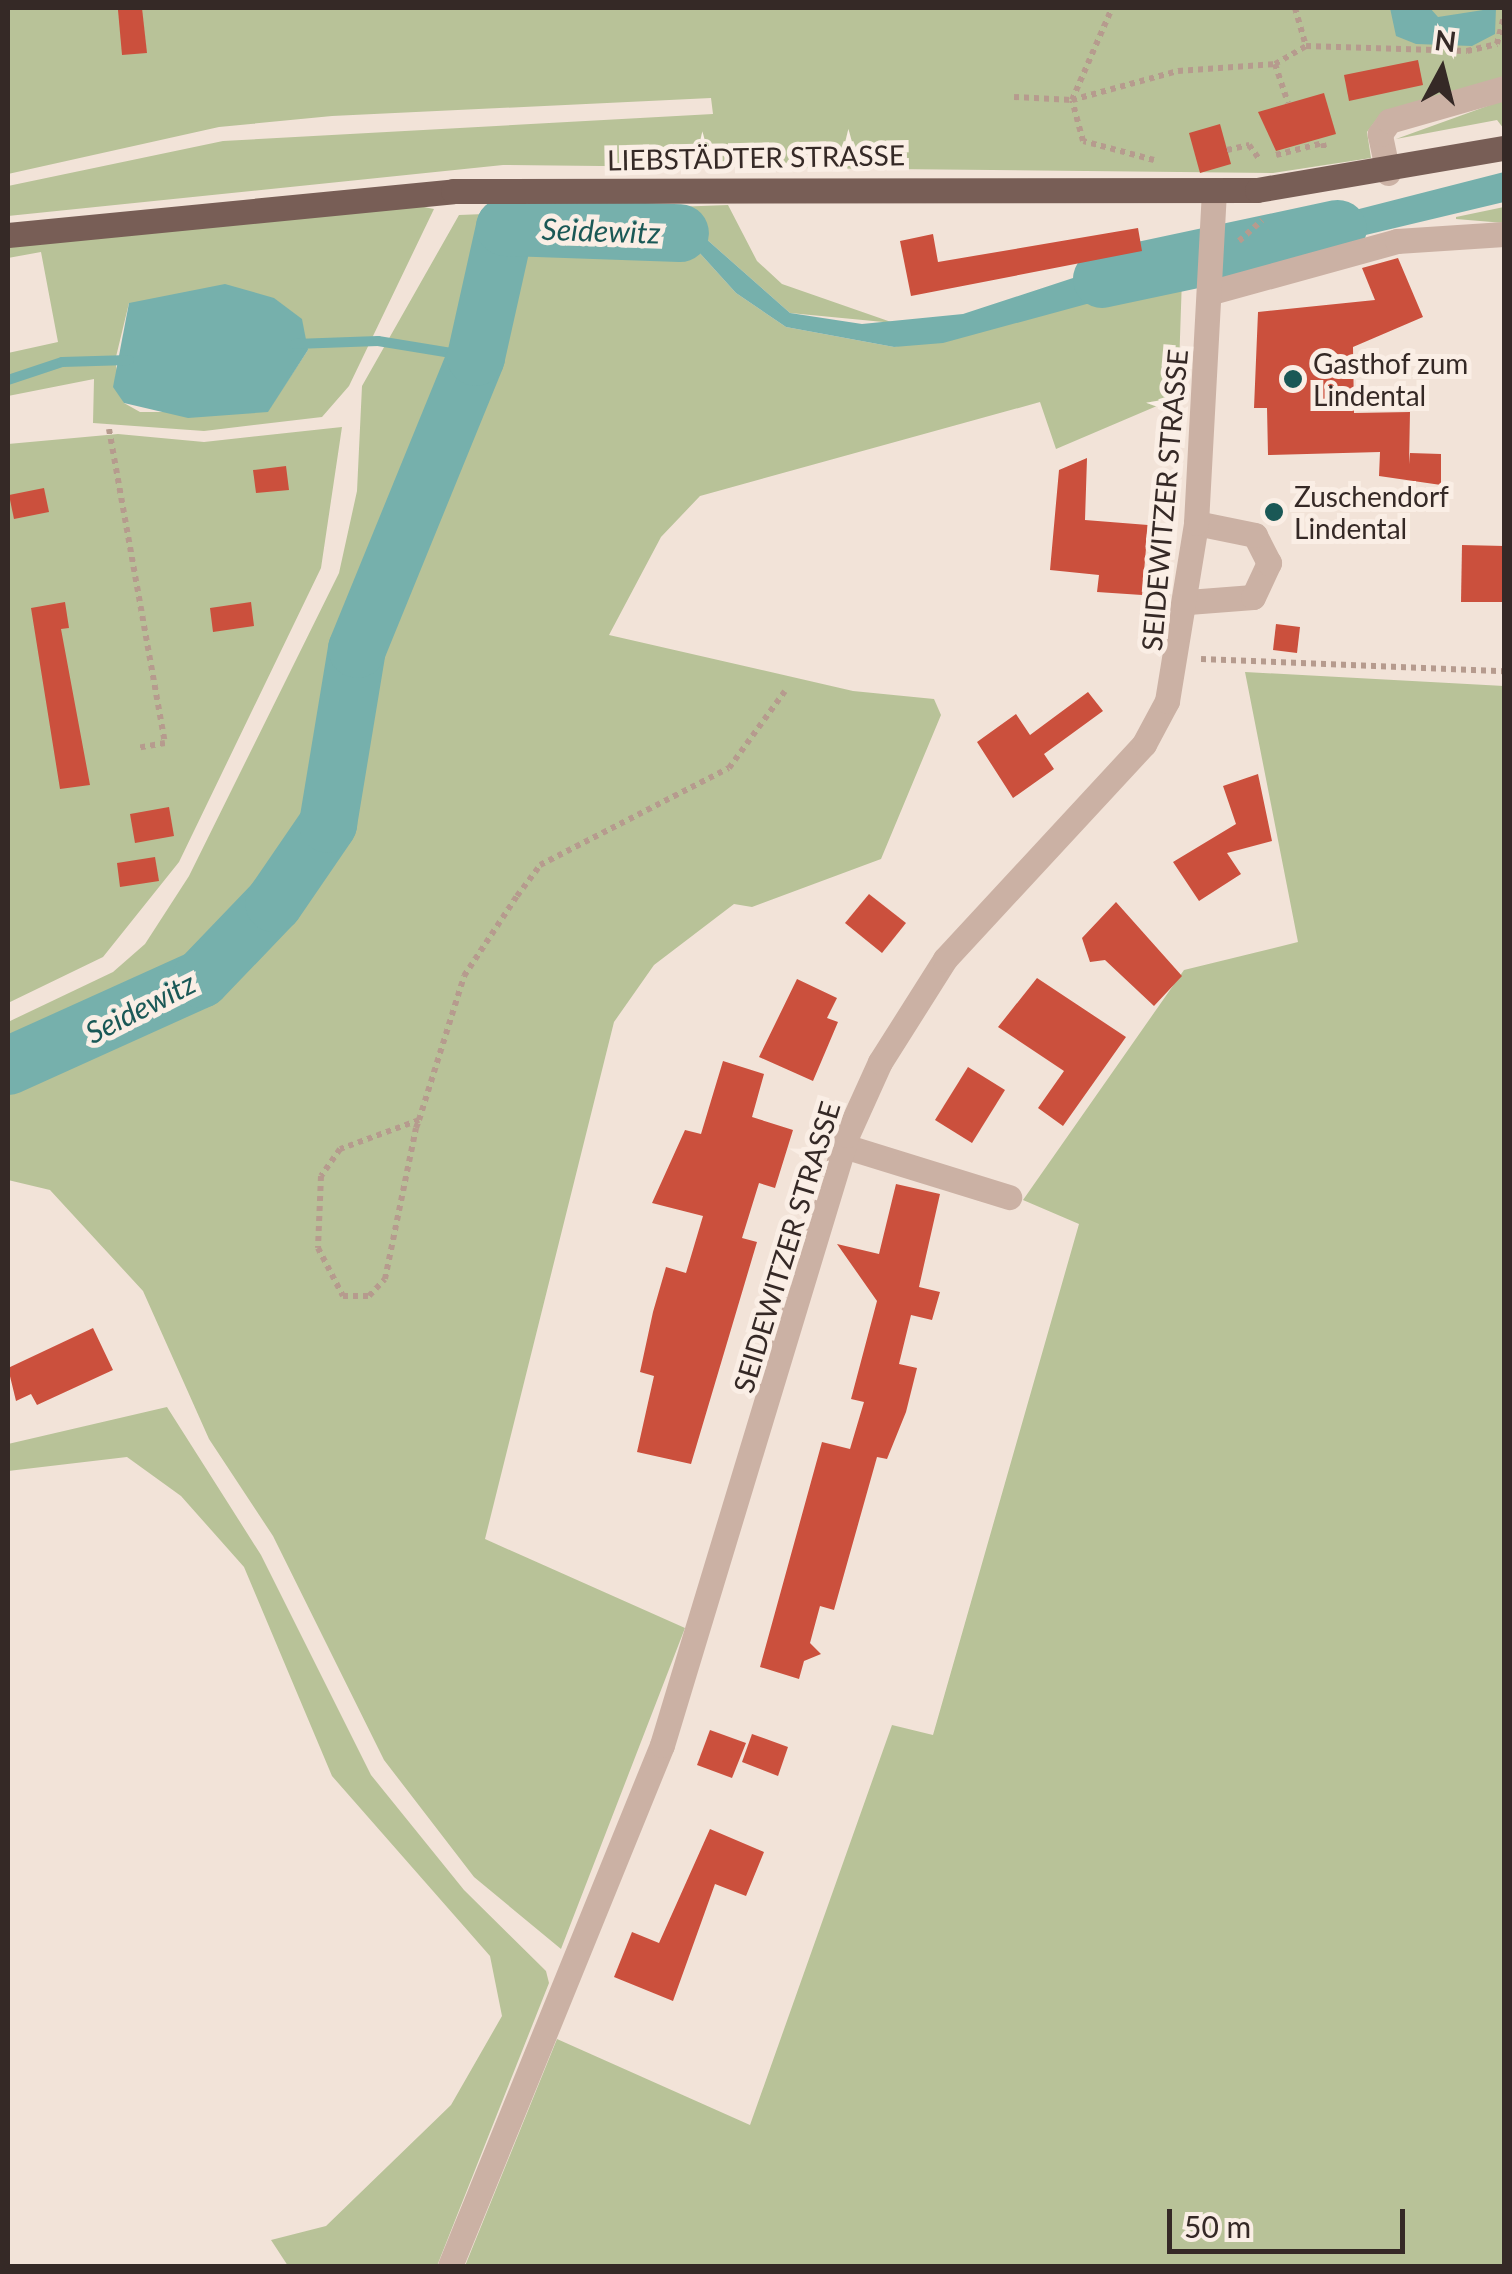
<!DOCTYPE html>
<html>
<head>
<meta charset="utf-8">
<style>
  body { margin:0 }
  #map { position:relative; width:1512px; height:2274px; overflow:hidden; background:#f2e3d8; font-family:Lato,sans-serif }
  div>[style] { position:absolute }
  .green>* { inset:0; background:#b8c298 }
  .water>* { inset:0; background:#76b0ac }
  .stream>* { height:10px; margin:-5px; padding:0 5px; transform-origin:5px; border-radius:5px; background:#76b0ac }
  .river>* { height:58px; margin:-29px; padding:0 29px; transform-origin:29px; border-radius:29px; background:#76b0ac }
  .building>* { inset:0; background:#cb503d }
  .path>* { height:6px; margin-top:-3px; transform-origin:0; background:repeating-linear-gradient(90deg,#b69b8e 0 5px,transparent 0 10px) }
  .minor>* { height:25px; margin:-12.5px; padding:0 12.5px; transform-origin:12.5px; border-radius:12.5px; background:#cbb1a4 }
  .major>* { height:25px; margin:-12.5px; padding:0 12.5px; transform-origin:12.5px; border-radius:12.5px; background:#785e56 }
  .dots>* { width:28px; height:28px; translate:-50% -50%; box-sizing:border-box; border:5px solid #faeee5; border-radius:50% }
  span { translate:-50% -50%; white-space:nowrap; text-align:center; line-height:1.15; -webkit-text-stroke:10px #faeee5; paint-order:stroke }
  .street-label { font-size:28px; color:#352926 }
  .poi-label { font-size:28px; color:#352926 }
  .left { translate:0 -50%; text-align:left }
  .water-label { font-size:30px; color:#1a5856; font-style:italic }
  .frame { position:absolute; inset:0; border:10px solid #352926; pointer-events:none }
  .north { position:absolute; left:1392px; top:20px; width:100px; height:100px; -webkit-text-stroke:8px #faeee5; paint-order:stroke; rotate:7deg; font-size:28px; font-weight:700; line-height:40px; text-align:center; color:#352926 }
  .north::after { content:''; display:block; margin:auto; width:35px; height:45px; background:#352926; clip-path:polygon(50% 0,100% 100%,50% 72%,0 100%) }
  .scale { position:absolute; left:1167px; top:2209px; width:238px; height:45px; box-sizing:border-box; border:5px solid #352926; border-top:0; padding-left:12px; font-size:30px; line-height:35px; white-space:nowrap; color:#352926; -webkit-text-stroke:8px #faeee5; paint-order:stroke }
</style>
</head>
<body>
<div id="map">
  <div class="green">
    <div style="clip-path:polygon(8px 8px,1504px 8px,1504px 79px,1382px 112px,1367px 132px,1371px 158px,1273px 173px,503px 165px,8px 216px,8px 186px,223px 141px,713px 114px,711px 98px,332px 116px,219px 127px,8px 174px)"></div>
    <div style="clip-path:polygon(1504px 100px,1504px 129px,1497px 120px,1396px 139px)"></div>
    <div style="clip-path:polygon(728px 205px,757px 261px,782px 284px,894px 323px,790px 313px,687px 222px,607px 221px,604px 238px,697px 250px,736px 293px,786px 327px,894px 347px,1182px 278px,1178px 397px,1056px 449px,1040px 402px,700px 496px,661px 537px,609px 635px,853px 691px,934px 699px,941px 715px,881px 859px,752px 907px,734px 904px,654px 965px,614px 1022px,485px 1539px,685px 1628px,561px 1949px,474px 1877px,384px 1760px,273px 1536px,209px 1439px,143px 1291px,50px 1190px,8px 1180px,8px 1022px,113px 972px,145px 944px,189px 876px,339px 573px,357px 491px,362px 386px,459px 215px)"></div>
    <div style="clip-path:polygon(evenodd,419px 206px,434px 209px,349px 386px,322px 417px,204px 431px,93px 423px,94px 379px,8px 396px,8px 353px,58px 342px,41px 252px,8px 258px,8px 246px,419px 206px,129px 303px,308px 350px,267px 412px,140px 412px,124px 403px,115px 361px,129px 303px)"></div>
    <div style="clip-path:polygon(1504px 207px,1504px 223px,1456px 219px,1456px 217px)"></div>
    <div style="clip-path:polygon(342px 427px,321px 568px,179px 862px,103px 957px,8px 1003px,8px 444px,118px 434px,204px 442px)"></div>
    <div style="clip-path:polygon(1245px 672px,1504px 686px,1504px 2266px,465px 2266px,557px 2039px,750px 2125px,892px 1725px,933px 1735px,1079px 1224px,1023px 1200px,1184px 970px,1298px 942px)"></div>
    <div style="clip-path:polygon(167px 1407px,261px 1555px,371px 1775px,464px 1890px,546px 1971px,549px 1983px,437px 2266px,288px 2266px,271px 2240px,326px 2226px,451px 2105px,502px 2016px,490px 1956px,332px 1776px,244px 1567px,181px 1496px,127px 1457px,8px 1471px,8px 1444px)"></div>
  </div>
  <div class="water">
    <div style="clip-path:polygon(1390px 8px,1430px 8px,1438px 17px,1496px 8px,1495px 34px,1472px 46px,1416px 44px,1396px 36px)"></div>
    <div style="clip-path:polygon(1504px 172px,1504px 202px,1265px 259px,1261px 234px)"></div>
    <div style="clip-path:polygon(606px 221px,687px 222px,790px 313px,862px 324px,963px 314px,1143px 255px,1178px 251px,1182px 278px,943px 343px,894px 347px,786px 327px,736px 293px,697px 250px,604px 238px)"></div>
    <div style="clip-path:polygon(225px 284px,274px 298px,302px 319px,308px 350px,268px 412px,188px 418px,124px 403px,113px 387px,129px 303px)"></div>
  </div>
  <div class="stream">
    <div style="left:295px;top:344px;width:83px;rotate:-2.1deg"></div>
    <div style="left:378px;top:341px;width:99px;rotate:9.3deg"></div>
    <div style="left:8px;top:380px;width:57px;rotate:-18.4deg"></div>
    <div style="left:62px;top:362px;width:67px;rotate:-1.7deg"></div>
  </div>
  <div class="river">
    <div style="left:1102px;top:279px;width:241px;rotate:-12deg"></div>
    <div style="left:8px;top:1066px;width:212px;rotate:-24.3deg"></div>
    <div style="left:201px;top:979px;width:105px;rotate:-46.2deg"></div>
    <div style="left:274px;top:903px;width:96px;rotate:-55.6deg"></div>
    <div style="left:328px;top:824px;width:177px;rotate:-80.6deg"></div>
    <div style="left:357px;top:649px;width:315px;rotate:-67.8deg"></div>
    <div style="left:476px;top:357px;width:133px;rotate:-77.4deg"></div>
    <div style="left:505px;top:227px;width:175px;rotate:2deg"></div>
  </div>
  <div class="building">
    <div style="clip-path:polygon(142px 8px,147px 53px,122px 55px,118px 10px)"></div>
    <div style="clip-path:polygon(1418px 60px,1423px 85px,1349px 101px,1344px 75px)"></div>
    <div style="clip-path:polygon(1324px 93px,1336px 134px,1276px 151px,1258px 112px)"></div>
    <div style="clip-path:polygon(1220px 124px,1231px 164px,1200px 173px,1189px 133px)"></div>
    <div style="clip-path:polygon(1138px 228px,1142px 251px,911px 296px,900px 241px,933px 234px,938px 262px)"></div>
    <div style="clip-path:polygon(1398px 258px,1423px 317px,1353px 347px,1354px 413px,1410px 412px,1409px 464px,1410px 453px,1441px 454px,1441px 485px,1379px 476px,1380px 452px,1268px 455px,1267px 408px,1254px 408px,1258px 312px,1375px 300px,1362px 268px)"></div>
    <div style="clip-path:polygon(1087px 458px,1085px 520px,1148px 525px,1142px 595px,1097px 592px,1099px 575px,1050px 570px,1059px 470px)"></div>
    <div style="clip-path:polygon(286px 466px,289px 490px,256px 493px,253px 470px)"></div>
    <div style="clip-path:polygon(44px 488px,49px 512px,14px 519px,9px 495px)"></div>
    <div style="clip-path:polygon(1462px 545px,1504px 546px,1504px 602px,1461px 602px)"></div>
    <div style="clip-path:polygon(65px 602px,69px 628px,61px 629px,90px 785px,60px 789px,31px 608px)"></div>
    <div style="clip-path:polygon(251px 602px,254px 626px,213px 632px,210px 608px)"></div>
    <div style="clip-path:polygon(1276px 624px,1300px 627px,1297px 653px,1273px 650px)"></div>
    <div style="clip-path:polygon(1088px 692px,1103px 711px,1044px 754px,1054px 769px,1013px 798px,977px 742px,1016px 714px,1030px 735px)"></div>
    <div style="clip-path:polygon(1258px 774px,1272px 841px,1227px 853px,1241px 874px,1199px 901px,1173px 862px,1236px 824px,1223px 786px)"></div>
    <div style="clip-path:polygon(169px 807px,174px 836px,135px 843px,130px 814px)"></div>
    <div style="clip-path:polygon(155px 857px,159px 881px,120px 887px,117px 863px)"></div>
    <div style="clip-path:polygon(869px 894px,906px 923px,882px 953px,845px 923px)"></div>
    <div style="clip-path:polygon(1116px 902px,1182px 976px,1154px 1006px,1105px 960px,1090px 962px,1082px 938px)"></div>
    <div style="clip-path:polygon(1037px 978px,1126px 1037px,1063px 1126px,1038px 1108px,1064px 1071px,998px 1027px)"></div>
    <div style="clip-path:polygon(797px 979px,837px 998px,827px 1018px,838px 1022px,813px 1081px,759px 1057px)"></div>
    <div style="clip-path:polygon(723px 1061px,764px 1074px,752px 1117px,793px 1130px,775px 1188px,759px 1183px,742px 1238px,757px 1242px,691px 1464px,637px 1452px,654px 1376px,640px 1372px,653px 1312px,666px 1267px,686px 1273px,703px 1216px,652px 1203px,685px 1130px,701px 1134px)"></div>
    <div style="clip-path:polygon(968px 1067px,1005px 1090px,972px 1143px,935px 1120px)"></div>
    <div style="clip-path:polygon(896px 1184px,940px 1194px,919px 1287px,940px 1292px,932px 1320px,911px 1315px,899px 1364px,917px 1368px,906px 1412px,887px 1459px,877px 1457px,834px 1610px,820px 1606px,810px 1643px,821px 1654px,804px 1661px,799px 1679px,760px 1667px,822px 1442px,850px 1449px,864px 1402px,851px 1399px,877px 1301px,837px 1244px,879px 1254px)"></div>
    <div style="clip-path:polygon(93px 1328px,113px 1370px,37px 1405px,31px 1394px,16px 1401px,8px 1368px)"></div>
    <div style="clip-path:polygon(710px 1730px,746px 1743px,732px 1778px,697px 1765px)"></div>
    <div style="clip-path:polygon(752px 1734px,788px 1747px,778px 1776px,742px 1762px)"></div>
    <div style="clip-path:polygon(710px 1829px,764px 1852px,746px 1896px,715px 1884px,673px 2001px,614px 1977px,632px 1932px,659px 1943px)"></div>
  </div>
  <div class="path">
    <div style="left:1295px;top:8px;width:40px;rotate:74deg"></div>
    <div style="left:1275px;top:64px;width:41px;rotate:71.6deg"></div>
    <div style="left:1014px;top:97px;width:58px;rotate:3deg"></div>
    <div style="left:1072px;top:100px;width:100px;rotate:-66.5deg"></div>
    <div style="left:1227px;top:150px;width:23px;rotate:-13deg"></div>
    <div style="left:1249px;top:145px;width:17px;rotate:54deg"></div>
    <div style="left:1276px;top:155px;width:49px;rotate:-14.3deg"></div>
    <div style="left:1323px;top:143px;width:9px;rotate:77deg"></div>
    <div style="left:1154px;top:160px;width:73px;rotate:-165deg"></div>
    <div style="left:1083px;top:141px;width:42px;rotate:-105deg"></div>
    <div style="left:1072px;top:100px;width:110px;rotate:-15.3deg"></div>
    <div style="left:1178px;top:71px;width:97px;rotate:-4.1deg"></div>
    <div style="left:1275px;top:64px;width:36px;rotate:-30deg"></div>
    <div style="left:1306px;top:46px;width:161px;rotate:1.8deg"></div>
    <div style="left:1467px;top:51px;width:31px;rotate:-13deg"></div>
    <div style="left:1497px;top:44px;width:30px;rotate:-76deg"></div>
    <div style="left:1239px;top:241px;width:31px;rotate:-42deg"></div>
    <div style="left:109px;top:429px;width:319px;rotate:79.9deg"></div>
    <div style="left:165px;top:743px;width:28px;rotate:170deg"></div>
    <div style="left:1201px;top:659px;width:303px;rotate:2.3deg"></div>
    <div style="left:419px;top:1120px;width:84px;rotate:159.8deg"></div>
    <div style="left:340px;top:1149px;width:33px;rotate:125deg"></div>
    <div style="left:321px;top:1176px;width:72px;rotate:92.4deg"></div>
    <div style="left:318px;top:1248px;width:54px;rotate:62.5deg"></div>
    <div style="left:343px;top:1296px;width:26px"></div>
    <div style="left:369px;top:1296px;width:23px;rotate:-47deg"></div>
    <div style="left:385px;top:1279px;width:154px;rotate:-78.4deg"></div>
    <div style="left:416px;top:1128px;width:9px;rotate:-69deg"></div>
    <div style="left:419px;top:1120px;width:151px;rotate:-72.6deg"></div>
    <div style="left:464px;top:976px;width:96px;rotate:-56.5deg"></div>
    <div style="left:517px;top:896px;width:39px;rotate:-53deg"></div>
    <div style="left:540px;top:865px;width:212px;rotate:-27.2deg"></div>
    <div style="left:729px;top:768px;width:95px;rotate:-54deg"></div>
  </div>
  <div class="minor">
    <div style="left:1388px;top:173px;width:40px;rotate:-102deg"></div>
    <div style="left:1380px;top:134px;width:16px;rotate:-55deg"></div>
    <div style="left:1389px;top:121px;width:120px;rotate:-16deg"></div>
    <div style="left:1212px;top:292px;width:192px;rotate:-15.4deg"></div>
    <div style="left:1397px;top:241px;width:107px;rotate:-3.7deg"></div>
    <div style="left:1188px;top:602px;width:65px;rotate:-4.4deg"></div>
    <div style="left:1253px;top:597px;width:38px;rotate:-65deg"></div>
    <div style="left:1269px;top:563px;width:31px;rotate:-117deg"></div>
    <div style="left:1255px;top:535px;width:60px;rotate:-168.5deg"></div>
    <div style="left:844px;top:1146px;width:173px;rotate:17.2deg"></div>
    <div style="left:450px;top:2266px;width:562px;rotate:-67.86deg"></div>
    <div style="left:662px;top:1745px;width:637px;rotate:-73.13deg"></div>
    <div style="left:847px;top:1135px;width:80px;rotate:-65.7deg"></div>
    <div style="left:880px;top:1062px;width:122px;rotate:-57.7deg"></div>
    <div style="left:945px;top:959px;width:293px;rotate:-47.2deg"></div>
    <div style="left:1144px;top:744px;width:49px;rotate:-61.9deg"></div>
    <div style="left:1167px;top:701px;width:180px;rotate:-80.7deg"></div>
    <div style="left:1196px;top:523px;width:333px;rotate:-86.9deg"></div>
  </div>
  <div class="major">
    <div style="left:8px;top:235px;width:447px;rotate:-5.6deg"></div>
    <div style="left:453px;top:191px;width:804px;rotate:-0.07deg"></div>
    <div style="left:1257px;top:190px;width:251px;rotate:-9.7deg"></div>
  </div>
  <div class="dots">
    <div style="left:1293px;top:379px;background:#1a5856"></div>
    <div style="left:1274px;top:512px;background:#1a5856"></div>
  </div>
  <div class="street-label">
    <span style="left:756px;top:157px;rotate:-1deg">LIEBSTÄDTER STRASSE</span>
    <span style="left:1164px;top:500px;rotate:-85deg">SEIDEWITZER STRASSE</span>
    <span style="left:786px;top:1247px;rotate:-73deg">SEIDEWITZER STRASSE</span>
  </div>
  <div class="poi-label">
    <span class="left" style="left:1313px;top:379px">Gasthof zum<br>Lindental</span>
    <span class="left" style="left:1294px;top:512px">Zuschendorf<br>Lindental</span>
  </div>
  <div class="water-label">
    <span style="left:601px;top:230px;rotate:2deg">Seidewitz</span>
    <span style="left:140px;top:1007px;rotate:-27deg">Seidewitz</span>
  </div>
  <div class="frame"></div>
  <div class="north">N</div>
  <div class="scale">50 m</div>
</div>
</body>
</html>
